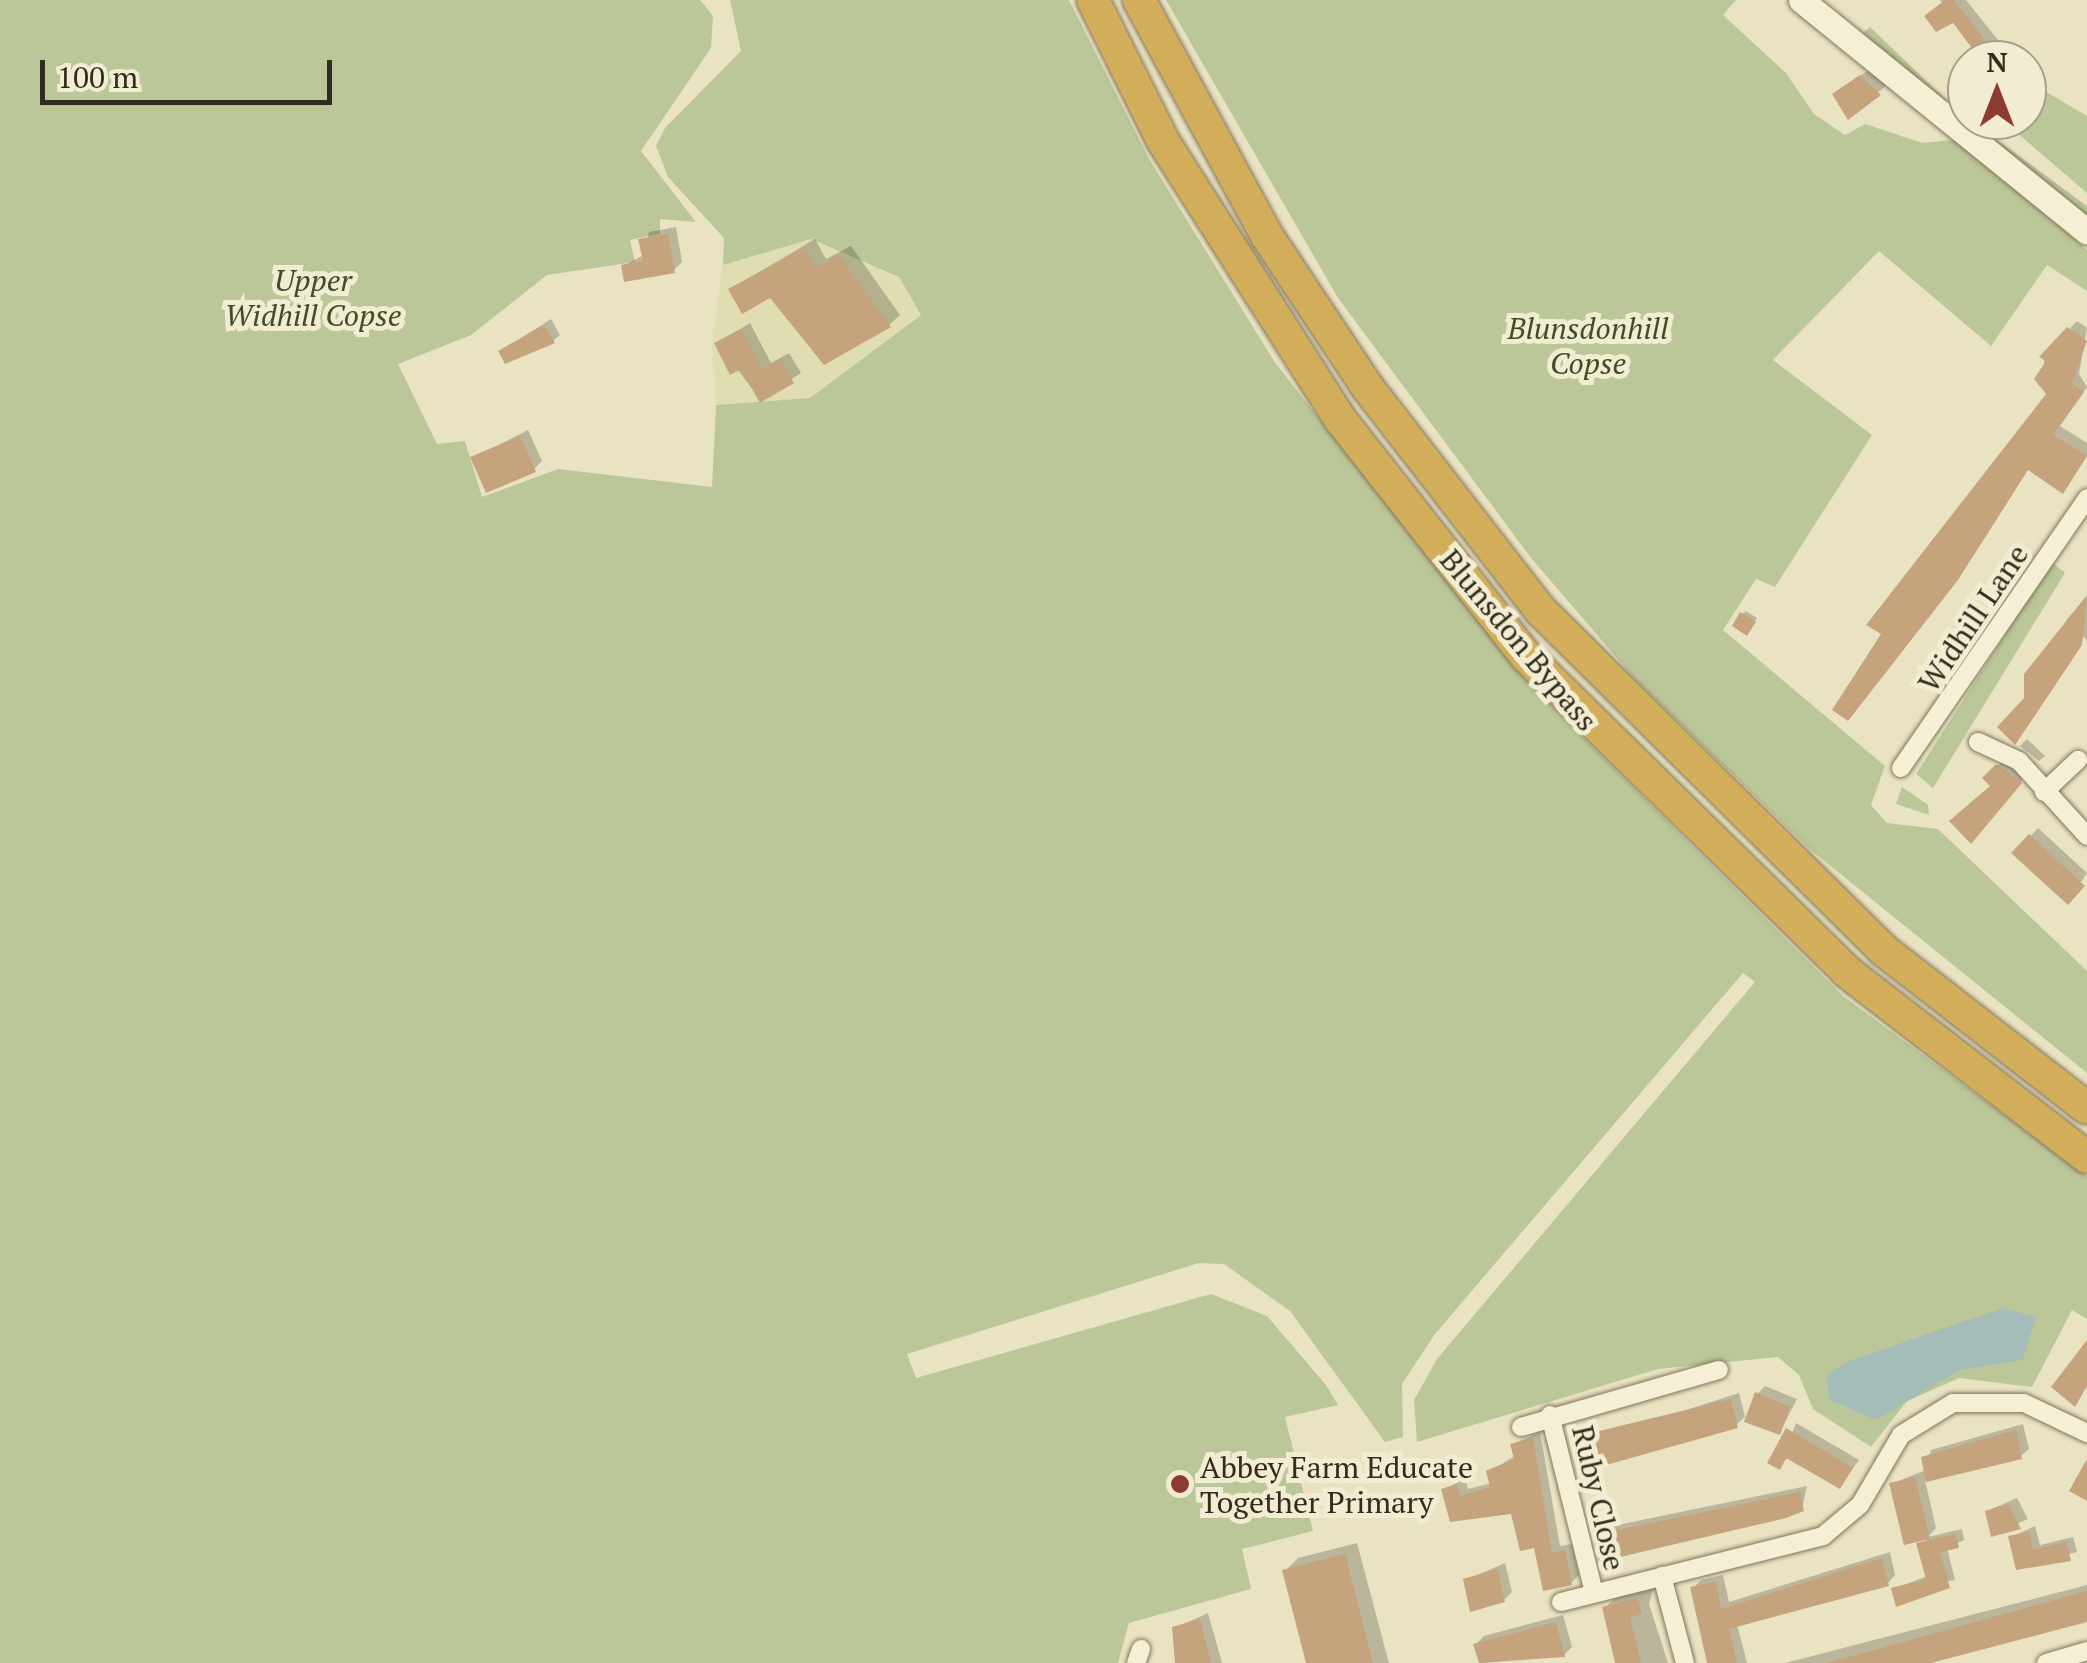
<!DOCTYPE html>
<html>
<head>
<meta charset="utf-8">
<style>
  body { margin:0 }
  #map { position:relative; width:2087px; height:1663px; overflow:hidden; background:#eae3c3; font-family:"PT Serif",serif }
  div>[style] { position:absolute }
  .farmland>* { inset:0; background:#dfddb1 }
  .green>* { inset:0; background:#bbc798 }
  .water>* { inset:0; background:#a5bdb9 }
  .shadow>* { inset:0; background:#0003 }
  .building>* { inset:0; background:#c5a37c }
  .roads { filter:drop-shadow(0 0 2px #82755b) drop-shadow(0 0 2px #82755b) }
  .street>* { height:18px; margin:-9px; padding:0 9px; transform-origin:9px; border-radius:9px; background:#f5f0d5 }
  .secondary>* { height:25px; margin:-12.5px; padding:0 12.5px; transform-origin:12.5px; border-radius:12.5px; background:#f5f0d5 }
  .highway>* { height:32px; margin:-16px; padding:0 16px; transform-origin:16px; border-radius:16px; background:#d2ad5a }
  .dots>* { width:28px; height:28px; translate:-50% -50%; box-sizing:border-box; border:5px solid #f2edd2; border-radius:50% }
  span { translate:-50% -50%; white-space:nowrap; text-align:center; line-height:1.15; -webkit-text-stroke:10px #f2edd2; paint-order:stroke }
  .park-label { font-size:30px; color:#3f4e26; font-style:italic }
  .street-label { font-size:30px; color:#332b1e }
  .poi-label { font-size:30px; color:#332b1e }
  .left { translate:0 -50%; text-align:left }
  .north { position:absolute; left:1947px; top:40px; width:100px; height:100px; box-sizing:border-box; background:#f2edd2; border:2px solid #a69f8a; border-radius:50%; rotate:0deg; font-size:28px; font-weight:700; line-height:40px; text-align:center; color:#332b1e }
  .north::after { content:''; display:block; margin:auto; width:35px; height:45px; background:#8c3c31; clip-path:polygon(50% 0,100% 100%,50% 72%,0 100%) }
  .scale { position:absolute; left:40px; top:60px; width:292px; height:45px; box-sizing:border-box; border:5px solid #332b1e; border-top:0; padding-left:12px; font-size:30px; line-height:35px; white-space:nowrap; color:#332b1e; -webkit-text-stroke:8px #f2edd2; paint-order:stroke }
</style>
</head>
<body>
<div id="map">
  <div class="farmland">
    <div style="clip-path:polygon(810px 239px,899px 277px,921px 314px,810px 398px,716px 405px,712px 344px,723px 265px)"></div>
  </div>
  <div class="green">
    <div style="clip-path:polygon(0 0,700px 0,713px 16px,711px 48px,641px 151px,696px 222px,660px 219px,660px 234px,630px 240px,635px 262px,547px 275px,471px 335px,398px 364px,437px 444px,465px 441px,482px 497px,558px 469px,712px 487px,716px 405px,810px 398px,921px 315px,899px 277px,811px 239px,723px 265px,724px 238px,668px 177px,656px 146px,665px 128px,741px 51px,730px 0,1069px 0,1149px 159px,1276px 364px,1529px 683px,1843px 996px,2087px 1176px,2087px 1319px,2072px 1310px,2032px 1387px,1959px 1378px,1907px 1401px,1871px 1447px,1813px 1409px,1799px 1375px,1778px 1357px,1658px 1369px,1417px 1442px,1414px 1400px,1437px 1359px,1755px 982px,1743px 973px,1435px 1334px,1402px 1384px,1403px 1437px,1385px 1442px,1290px 1311px,1224px 1264px,1199px 1263px,907px 1354px,916px 1378px,1211px 1294px,1267px 1316px,1326px 1385px,1338px 1405px,1285px 1417px,1313px 1531px,1242px 1549px,1251px 1589px,1129px 1623px,1118px 1663px,0 1663px)"></div>
    <div style="clip-path:polygon(1166px 0,1736px 0,1723px 15px,1786px 73px,1814px 114px,1845px 135px,1865px 124px,1922px 143px,1963px 139px,2087px 250px,2087px 291px,2047px 265px,1991px 346px,1879px 251px,1773px 360px,1872px 435px,1775px 587px,1756px 579px,1723px 630px,1885px 766px,1871px 805px,1887px 823px,1938px 829px,2087px 971px,2087px 1073px,1807px 847px,1634px 678px,1531px 558px,1338px 298px)"></div>
    <div style="clip-path:polygon(1870px 27px,1945px 99px,1944px 102px,1863px 33px)"></div>
    <div style="clip-path:polygon(2038px 87px,2087px 116px,2087px 193px,2008px 125px,2027px 120px)"></div>
    <div style="clip-path:polygon(1973px 122px,2087px 206px,2087px 217px,1977px 127px)"></div>
    <div style="clip-path:polygon(2052px 562px,2065px 573px,1933px 788px,1916px 774px)"></div>
    <div style="clip-path:polygon(1902px 787px,1928px 805px,1929px 815px,1896px 804px)"></div>
  </div>
  <div class="water">
    <div style="clip-path:polygon(2003px 1308px,2036px 1317px,2023px 1360px,1960px 1370px,1876px 1420px,1830px 1400px,1826px 1377px,1846px 1362px)"></div>
  </div>
  <div class="shadow">
    <div style="clip-path:polygon(1940px 0,1966px 0,2006px 50px,1985px 60px)"></div>
    <div style="clip-path:polygon(1870px 69px,1887px 85px,1849px 116px,1835px 94px)"></div>
    <div style="clip-path:polygon(676px 227px,682px 262px,674px 270px,623px 266px,644px 255px,649px 232px)"></div>
    <div style="clip-path:polygon(815px 239px,826px 259px,851px 246px,900px 315px,889px 325px,731px 289px)"></div>
    <div style="clip-path:polygon(551px 319px,560px 335px,553px 341px,501px 351px)"></div>
    <div style="clip-path:polygon(2077px 321px,2087px 328px,2079px 374px,2087px 387px,2060px 426px,2087px 443px,2087px 456px,2062px 491px,2029px 468px,1884px 634px,1869px 624px,2049px 394px,2043px 356px)"></div>
    <div style="clip-path:polygon(750px 323px,771px 363px,789px 353px,801px 373px,760px 399px,717px 343px)"></div>
    <div style="clip-path:polygon(528px 430px,542px 461px,534px 469px,473px 458px)"></div>
    <div style="clip-path:polygon(2087px 599px,2087px 640px,2066px 620px)"></div>
    <div style="clip-path:polygon(1746px 611px,1757px 618px,1750px 629px,1742px 614px)"></div>
    <div style="clip-path:polygon(2027px 739px,2045px 756px,2039px 761px,2020px 746px)"></div>
    <div style="clip-path:polygon(2006px 758px,2028px 773px,1978px 832px,1992px 786px,1985px 778px)"></div>
    <div style="clip-path:polygon(2038px 828px,2087px 873px,2068px 901px,2015px 853px)"></div>
    <div style="clip-path:polygon(1765px 1386px,1797px 1399px,1780px 1432px,1757px 1394px)"></div>
    <div style="clip-path:polygon(1739px 1393px,1745px 1417px,1736px 1425px,1577px 1445px)"></div>
    <div style="clip-path:polygon(1796px 1423px,1859px 1460px,1840px 1486px,1788px 1457px,1779px 1467px)"></div>
    <div style="clip-path:polygon(2023px 1424px,2029px 1449px,2021px 1456px,1925px 1480px,1936px 1528px,1928px 1537px,1962px 1529px,1964px 1540px,1947px 1548px,1955px 1580px,1894px 1589px,1927px 1576px,1925px 1537px,1891px 1484px,1926px 1470px,1931px 1450px)"></div>
    <div style="clip-path:polygon(1540px 1432px,1560px 1546px,1572px 1544px,1579px 1575px,1571px 1583px,1513px 1511px,1452px 1519px,1444px 1490px,1465px 1478px,1468px 1489px,1492px 1483px,1489px 1472px,1516px 1455px,1513px 1444px)"></div>
    <div style="clip-path:polygon(1450px 1457px,1450px 1473px,1432px 1463px,1436px 1460px)"></div>
    <div style="clip-path:polygon(1807px 1486px,1802px 1509px,1595px 1536px,1603px 1528px)"></div>
    <div style="clip-path:polygon(2017px 1498px,2028px 1519px,1993px 1534px,1987px 1511px)"></div>
    <div style="clip-path:polygon(2035px 1526px,2040px 1545px,2073px 1537px,2077px 1552px,2018px 1567px,2011px 1537px)"></div>
    <div style="clip-path:polygon(1357px 1543px,1389px 1663px,1309px 1663px,1285px 1571px,1298px 1558px)"></div>
    <div style="clip-path:polygon(1890px 1552px,1895px 1575px,1887px 1584px,1737px 1624px,1747px 1663px,1715px 1663px,1693px 1588px,1701px 1580px,1723px 1575px,1729px 1602px)"></div>
    <div style="clip-path:polygon(1505px 1563px,1512px 1592px,1504px 1600px,1466px 1580px)"></div>
    <div style="clip-path:polygon(1655px 1582px,1649px 1604px,1668px 1663px,1620px 1663px,1605px 1608px,1623px 1590px)"></div>
    <div style="clip-path:polygon(2087px 1585px,2087px 1619px,1917px 1663px,1785px 1663px)"></div>
    <div style="clip-path:polygon(1208px 1613px,1222px 1663px,1178px 1663px,1174px 1628px)"></div>
    <div style="clip-path:polygon(1563px 1615px,1572px 1647px,1564px 1655px,1481px 1663px,1476px 1644px,1484px 1636px)"></div>
  </div>
  <div class="building">
    <div style="clip-path:polygon(1945px 0,1954px 0,2000px 60px,1981px 60px,1953px 23px,1936px 32px,1924px 16px)"></div>
    <div style="clip-path:polygon(1860px 75px,1881px 95px,1848px 120px,1832px 94px)"></div>
    <div style="clip-path:polygon(668px 234px,675px 273px,624px 282px,621px 265px,643px 261px,638px 239px)"></div>
    <div style="clip-path:polygon(804px 248px,815px 268px,839px 255px,891px 327px,824px 365px,770px 298px,742px 314px,728px 289px)"></div>
    <div style="clip-path:polygon(544px 325px,555px 343px,505px 364px,498px 351px)"></div>
    <div style="clip-path:polygon(2067px 327px,2087px 341px,2072px 383px,2084px 392px,2053px 435px,2087px 456px,2063px 494px,2028px 470px,1958px 580px,1848px 721px,1832px 710px,1881px 634px,1866px 625px,2046px 394px,2034px 379px,2046px 361px,2039px 357px)"></div>
    <div style="clip-path:polygon(741px 329px,762px 369px,781px 359px,794px 383px,760px 403px,741px 369px,730px 375px,714px 343px)"></div>
    <div style="clip-path:polygon(520px 436px,536px 472px,486px 493px,470px 457px)"></div>
    <div style="clip-path:polygon(2087px 595px,2082px 645px,2015px 745px,1997px 727px,2024px 698px,2024px 674px)"></div>
    <div style="clip-path:polygon(1740px 612px,1756px 622px,1747px 636px,1732px 626px)"></div>
    <div style="clip-path:polygon(1996px 764px,2022px 783px,1971px 844px,1949px 821px,1990px 786px,1982px 778px)"></div>
    <div style="clip-path:polygon(2029px 834px,2085px 886px,2068px 905px,2011px 853px)"></div>
    <div style="clip-path:polygon(2087px 1340px,2087px 1386px,2075px 1407px,2051px 1387px)"></div>
    <div style="clip-path:polygon(1755px 1392px,1790px 1407px,1780px 1435px,1744px 1422px)"></div>
    <div style="clip-path:polygon(1731px 1399px,1738px 1428px,1581px 1472px,1574px 1444px,1591px 1433px)"></div>
    <div style="clip-path:polygon(1786px 1428px,1853px 1468px,1840px 1489px,1786px 1458px,1780px 1470px,1767px 1463px)"></div>
    <div style="clip-path:polygon(2016px 1430px,2022px 1459px,1926px 1482px,1921px 1457px)"></div>
    <div style="clip-path:polygon(1533px 1438px,1552px 1553px,1565px 1550px,1572px 1585px,1543px 1591px,1534px 1548px,1520px 1551px,1511px 1514px,1450px 1522px,1441px 1489px,1457px 1484px,1460px 1496px,1490px 1487px,1486px 1471px,1514px 1459px,1510px 1444px)"></div>
    <div style="clip-path:polygon(1447px 1458px,1451px 1475px,1434px 1480px,1430px 1463px)"></div>
    <div style="clip-path:polygon(2087px 1459px,2087px 1501px,2069px 1491px)"></div>
    <div style="clip-path:polygon(1915px 1477px,1930px 1539px,1904px 1545px,1889px 1483px)"></div>
    <div style="clip-path:polygon(1800px 1492px,1804px 1511px,1786px 1518px,1599px 1562px,1593px 1535px)"></div>
    <div style="clip-path:polygon(2008px 1504px,2021px 1529px,1991px 1537px,1985px 1511px)"></div>
    <div style="clip-path:polygon(2029px 1532px,2033px 1550px,2066px 1542px,2071px 1561px,2016px 1570px,2008px 1536px)"></div>
    <div style="clip-path:polygon(1956px 1534px,1959px 1548px,1940px 1552px,1950px 1588px,1896px 1607px,1891px 1588px,1926px 1579px,1916px 1543px)"></div>
    <div style="clip-path:polygon(1345px 1554px,1373px 1663px,1306px 1663px,1282px 1570px)"></div>
    <div style="clip-path:polygon(1882px 1558px,1889px 1586px,1729px 1629px,1737px 1663px,1707px 1663px,1690px 1587px,1716px 1582px,1721px 1609px)"></div>
    <div style="clip-path:polygon(1497px 1569px,1505px 1602px,1470px 1612px,1463px 1579px)"></div>
    <div style="clip-path:polygon(2087px 1591px,2087px 1622px,1931px 1663px,1827px 1663px)"></div>
    <div style="clip-path:polygon(1638px 1598px,1642px 1614px,1630px 1617px,1641px 1663px,1615px 1663px,1602px 1607px)"></div>
    <div style="clip-path:polygon(1200px 1619px,1211px 1663px,1175px 1663px,1172px 1627px)"></div>
    <div style="clip-path:polygon(1556px 1622px,1565px 1657px,1479px 1663px,1473px 1644px)"></div>
  </div>
  <div class="roads">
    <div class="street">
      <div style="left:1978px;top:742px;width:45px;rotate:24.9deg"></div>
      <div style="left:2019px;top:761px;width:101px;rotate:47.8deg"></div>
      <div style="left:1901px;top:768px;width:328px;rotate:-55.4deg"></div>
      <div style="left:2044px;top:792px;width:47px;rotate:-43.3deg"></div>
      <div style="left:1550px;top:1415px;width:183px;rotate:76.1deg"></div>
      <div style="left:1521px;top:1427px;width:206px;rotate:-16.1deg"></div>
      <div style="left:1662px;top:1576px;width:90px;rotate:75.2deg"></div>
      <div style="left:1561px;top:1602px;width:270px;rotate:-14.1deg"></div>
      <div style="left:1823px;top:1536px;width:48px;rotate:-40deg"></div>
      <div style="left:1860px;top:1505px;width:81px;rotate:-59.6deg"></div>
      <div style="left:1901px;top:1435px;width:61px;rotate:-31.6deg"></div>
      <div style="left:1953px;top:1403px;width:71px"></div>
      <div style="left:2024px;top:1403px;width:70px;rotate:25.5deg"></div>
      <div style="left:1136px;top:1663px;width:15px;rotate:-70deg"></div>
      <div style="left:2046px;top:1663px;width:43px;rotate:-16.3deg"></div>
    </div>
    <div class="secondary">
      <div style="left:1801px;top:0;width:368px;rotate:39deg"></div>
    </div>
    <div class="highway">
      <div style="left:1093px;top:0;width:157px;rotate:63.6deg"></div>
      <div style="left:1163px;top:141px;width:330px;rotate:57.5deg"></div>
      <div style="left:1340px;top:419px;width:301px;rotate:51.9deg"></div>
      <div style="left:1526px;top:656px;width:449px;rotate:44.5deg"></div>
      <div style="left:1846px;top:971px;width:304px;rotate:37.7deg"></div>
      <div style="left:1139px;top:0;width:268px;rotate:61.5deg"></div>
      <div style="left:1267px;top:236px;width:182px;rotate:56.4deg"></div>
      <div style="left:1368px;top:388px;width:282px;rotate:52.2deg"></div>
      <div style="left:1541px;top:611px;width:480px;rotate:44.7deg"></div>
      <div style="left:1882px;top:949px;width:259px;rotate:37.8deg"></div>
    </div>
  </div>
  <div class="dots">
    <div style="left:1180px;top:1484px;background:#8c3c31"></div>
  </div>
  <div class="park-label">
    <span style="left:313px;top:297px">Upper<br>Widhill Copse</span>
    <span style="left:1588px;top:345px">Blunsdonhill<br>Copse</span>
  </div>
  <div class="street-label">
    <span style="left:1973px;top:618px;rotate:-56deg">Widhill Lane</span>
    <span style="left:1519px;top:640px;rotate:50deg">Blunsdon Bypass</span>
    <span style="left:1599px;top:1498px;rotate:77deg">Ruby Close</span>
  </div>
  <div class="poi-label">
    <span class="left" style="left:1200px;top:1484px">Abbey Farm Educate<br>Together Primary</span>
  </div>
  <div class="north">N</div>
  <div class="scale">100 m</div>
</div>
</body>
</html>
